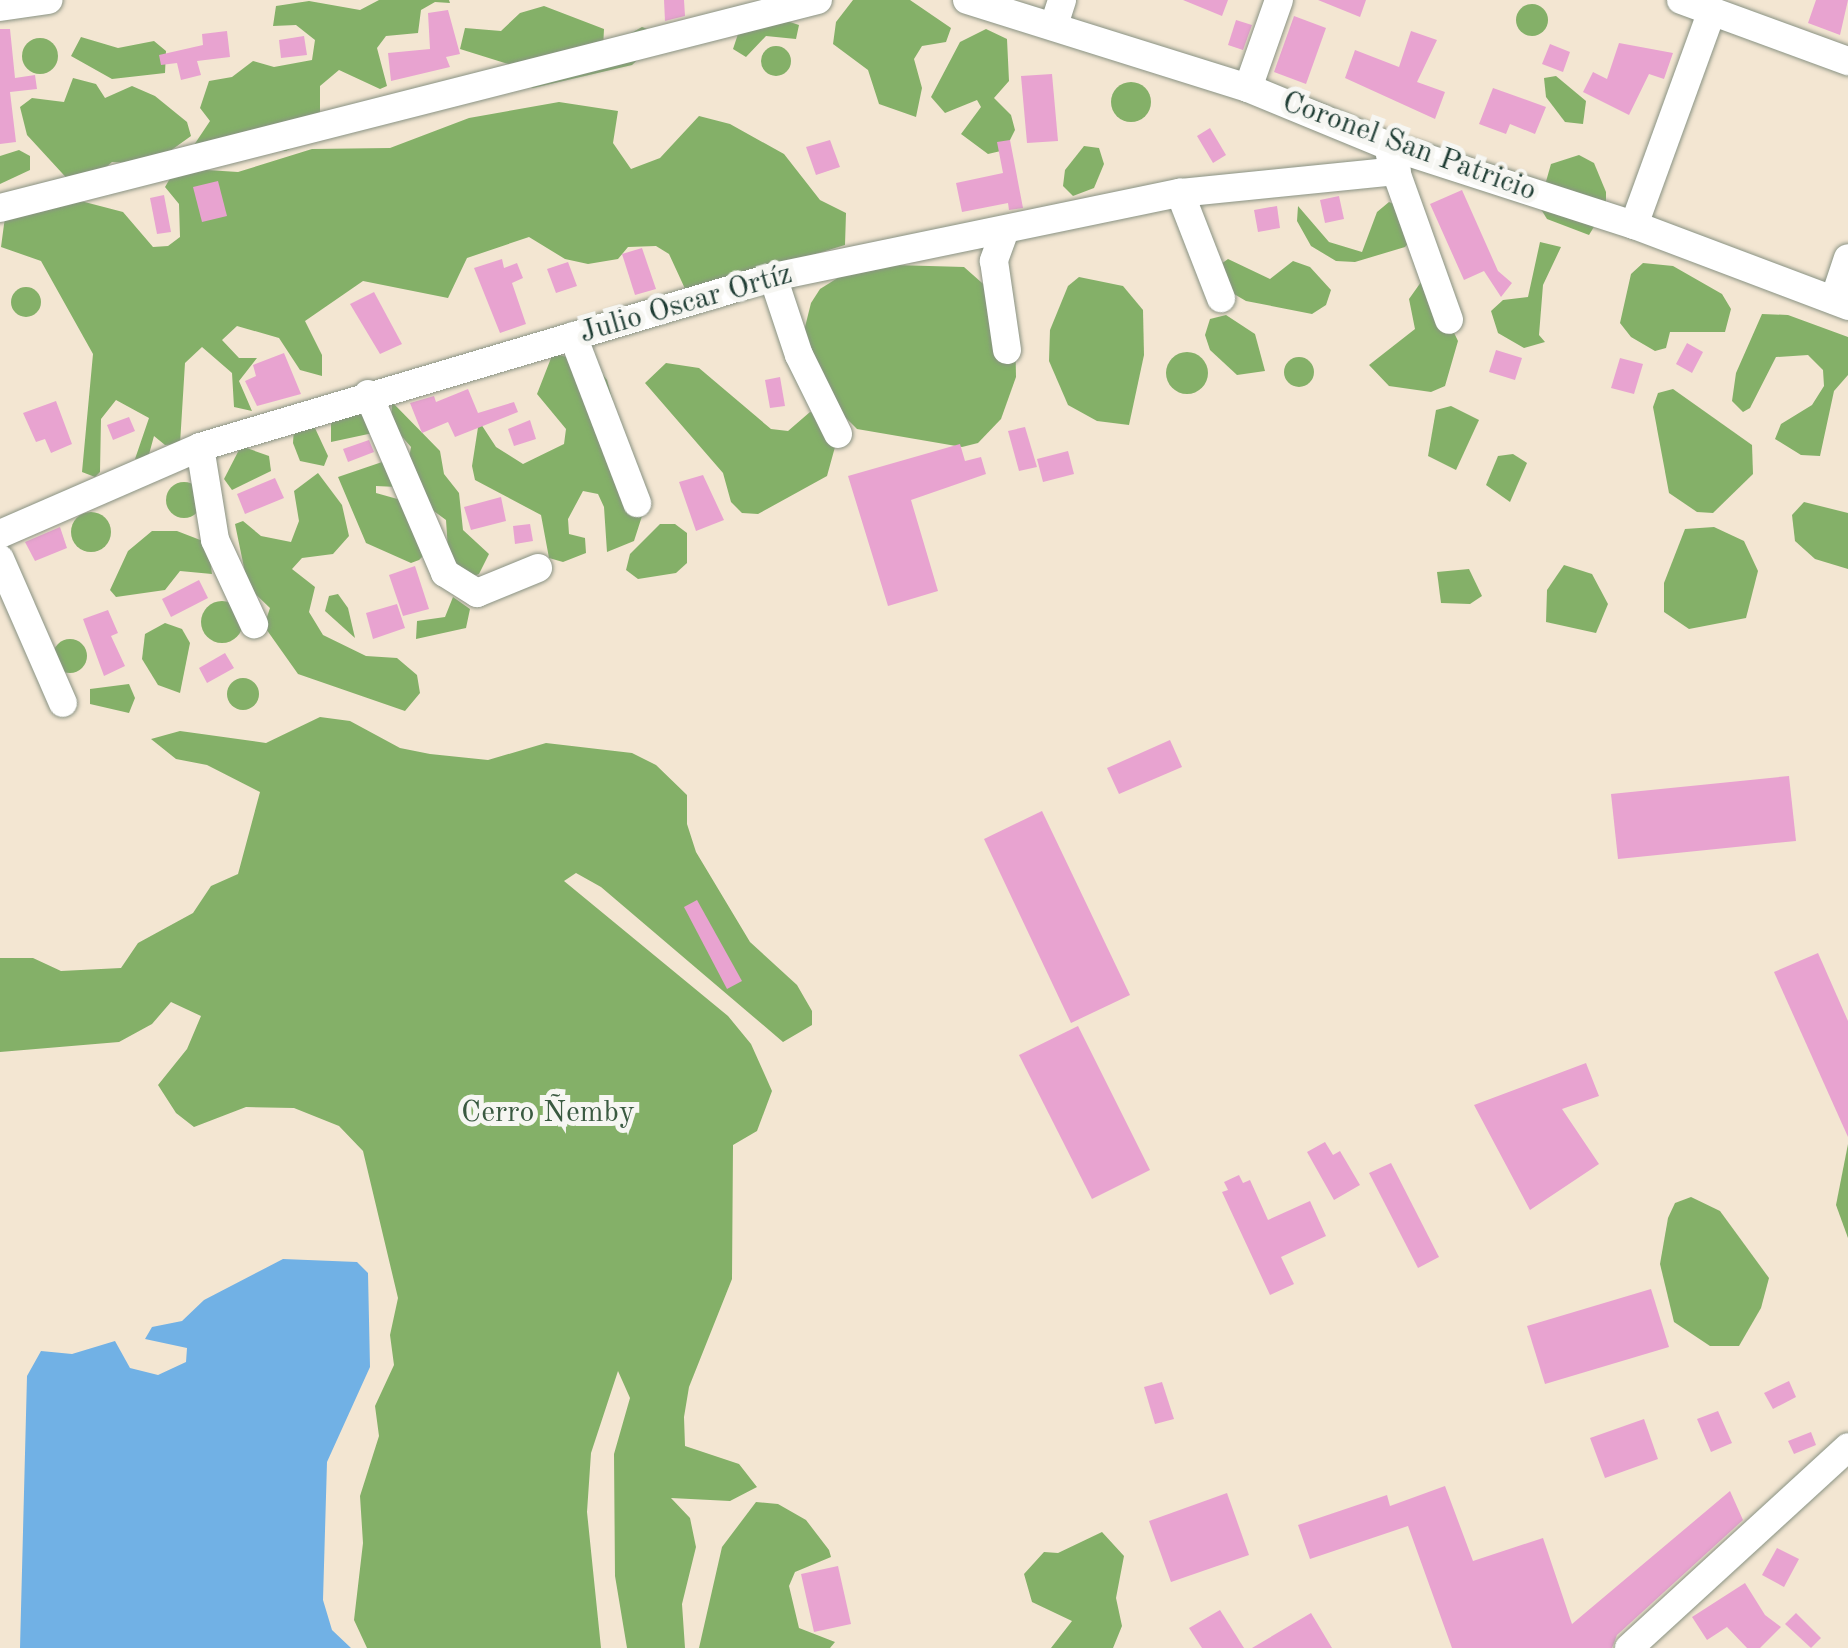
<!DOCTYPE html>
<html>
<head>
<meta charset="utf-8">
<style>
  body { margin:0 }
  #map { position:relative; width:1848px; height:1648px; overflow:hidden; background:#f3e6d2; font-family:"Old Standard TT",serif }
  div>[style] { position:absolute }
  .forest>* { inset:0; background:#84b068 }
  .round { border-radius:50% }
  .water>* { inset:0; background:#71b1e5 }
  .building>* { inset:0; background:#e8a3d0 }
  .roads { filter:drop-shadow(0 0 2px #899283) drop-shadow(0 0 2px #899283) }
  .minor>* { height:28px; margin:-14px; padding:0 14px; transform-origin:14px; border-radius:14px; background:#fff }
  span { translate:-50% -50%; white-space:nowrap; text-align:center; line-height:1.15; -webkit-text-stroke:10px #f6f6f2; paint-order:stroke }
  .street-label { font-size:30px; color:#1f3d34 }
  .park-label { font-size:30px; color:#3a5a41 }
</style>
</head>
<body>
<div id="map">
  <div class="forest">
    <div style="clip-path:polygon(379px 0,449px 0,450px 3px,435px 2px,421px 10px,418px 33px,386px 36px,377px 48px,387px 86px,380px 89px,339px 70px,320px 86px,320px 132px,286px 151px,194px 145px,210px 121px,200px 108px,209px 81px,232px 77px,253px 61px,274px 67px,312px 60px,315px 40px,296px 25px,273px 26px,276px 6px,309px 1px,360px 10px)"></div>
    <div style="clip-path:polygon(853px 0,910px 0,951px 28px,946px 42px,922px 46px,914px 59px,922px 88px,916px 117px,879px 104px,868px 70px,833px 44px,836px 22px)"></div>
    <div class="round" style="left:1516px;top:4px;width:32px;height:32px"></div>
    <div style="clip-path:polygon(544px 6px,604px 29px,603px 49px,642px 27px,664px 35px,632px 65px,533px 88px,519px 82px,508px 64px,460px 49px,465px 28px,501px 31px,520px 13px)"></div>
    <div style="clip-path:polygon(784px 20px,799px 25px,796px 39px,766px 36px,746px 57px,733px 49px,738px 34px)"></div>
    <div style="clip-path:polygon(986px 29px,1007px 39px,1009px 81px,994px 98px,1011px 115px,1015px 130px,1005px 150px,988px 154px,961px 134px,981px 107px,977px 100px,945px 113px,931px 97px,960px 42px)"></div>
    <div style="clip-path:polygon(81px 37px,118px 48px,154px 41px,166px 51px,165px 73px,112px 79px,71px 56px)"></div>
    <div class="round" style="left:22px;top:38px;width:36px;height:36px"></div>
    <div class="round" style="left:761px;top:46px;width:30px;height:30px"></div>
    <div style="clip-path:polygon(1556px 76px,1586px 101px,1583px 124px,1565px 122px,1546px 97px,1544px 78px)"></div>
    <div style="clip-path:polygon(73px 78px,96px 84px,105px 98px,132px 86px,155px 96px,187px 122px,191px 136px,152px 164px,112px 162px,90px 181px,73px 185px,27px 135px,20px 107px,32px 98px,64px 102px)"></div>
    <div class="round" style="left:1111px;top:82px;width:40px;height:40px"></div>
    <div style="clip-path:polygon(559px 102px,618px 111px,613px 143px,631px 169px,660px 158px,699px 116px,730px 124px,784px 154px,820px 200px,846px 213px,845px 245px,687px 293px,669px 254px,656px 246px,628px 247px,618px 259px,588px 264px,565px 259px,529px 237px,467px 258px,448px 298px,363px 281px,305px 321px,322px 355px,322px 376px,300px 370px,279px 338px,237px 326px,222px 340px,239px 358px,257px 358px,239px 381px,252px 411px,234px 407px,232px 373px,202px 347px,185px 363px,180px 444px,165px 445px,154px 436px,148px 458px,135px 459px,149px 418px,116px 400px,101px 419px,100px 472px,95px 477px,82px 472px,93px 354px,41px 261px,1px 247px,5px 217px,77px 200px,123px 212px,153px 247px,168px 246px,180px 237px,179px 204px,165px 187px,176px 168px,238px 172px,312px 149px,390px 148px,469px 118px)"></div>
    <div style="clip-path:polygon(1084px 146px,1099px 148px,1104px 164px,1094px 188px,1073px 196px,1063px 186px,1065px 170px)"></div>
    <div style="clip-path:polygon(19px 150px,30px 156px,30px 170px,0 184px,0 156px)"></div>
    <div style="clip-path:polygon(1579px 155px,1594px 163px,1606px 192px,1606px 207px,1589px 235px,1547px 219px,1539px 206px,1551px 164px)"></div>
    <div style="clip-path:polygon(1389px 202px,1403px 208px,1415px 236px,1405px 247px,1355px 262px,1336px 261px,1311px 246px,1297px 221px,1298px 206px,1329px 242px,1362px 252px,1377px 212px)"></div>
    <div style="clip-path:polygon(1540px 242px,1561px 247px,1543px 285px,1539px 335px,1545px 342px,1524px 348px,1498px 333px,1491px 311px,1503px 300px,1528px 297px)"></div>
    <div style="clip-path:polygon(1228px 259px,1270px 279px,1293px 261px,1310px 267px,1331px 290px,1326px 305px,1312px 314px,1246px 301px,1217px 284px,1214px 269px)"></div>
    <div style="clip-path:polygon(1643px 263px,1673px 266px,1722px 294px,1731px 309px,1725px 332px,1670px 332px,1666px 348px,1655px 351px,1631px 337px,1620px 323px,1631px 274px)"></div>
    <div style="clip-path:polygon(860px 264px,964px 267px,999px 298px,1015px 329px,1016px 377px,1001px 419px,978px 443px,962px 447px,857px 429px,820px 392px,803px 335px,811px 303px,820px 289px)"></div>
    <div style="clip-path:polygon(1426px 275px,1458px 341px,1445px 386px,1431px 392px,1389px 386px,1369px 365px,1415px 329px,1409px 299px)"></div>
    <div style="clip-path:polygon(1079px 277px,1123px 286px,1143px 310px,1144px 355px,1129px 425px,1097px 421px,1068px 405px,1049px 361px,1050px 330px,1068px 286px)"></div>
    <div class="round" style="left:11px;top:287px;width:30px;height:30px"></div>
    <div style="clip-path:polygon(1762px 314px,1788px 315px,1848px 337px,1848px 375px,1834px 391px,1820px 456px,1801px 455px,1775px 439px,1781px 424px,1812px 405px,1824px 386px,1823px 370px,1808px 355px,1776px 357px,1750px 408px,1743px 412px,1732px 401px,1736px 373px)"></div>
    <div style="clip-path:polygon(1226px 315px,1255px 334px,1265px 371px,1237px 375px,1210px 350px,1205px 335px,1210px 319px)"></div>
    <div class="round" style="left:1166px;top:352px;width:42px;height:42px"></div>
    <div style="clip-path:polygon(553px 353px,596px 366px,607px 380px,643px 513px,634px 541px,607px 552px,604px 507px,598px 494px,583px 491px,568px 519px,569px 534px,585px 538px,586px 553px,563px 562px,549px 558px,541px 515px,475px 480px,472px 466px,479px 421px,496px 447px,523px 464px,564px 444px,566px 429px,537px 394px)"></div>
    <div class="round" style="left:1284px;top:357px;width:30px;height:30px"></div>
    <div style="clip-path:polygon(666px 363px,699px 368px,771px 429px,788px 431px,810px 412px,825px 417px,835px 447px,827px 476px,758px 514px,742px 513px,731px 502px,723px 473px,645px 383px)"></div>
    <div style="clip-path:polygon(1673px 389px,1752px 445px,1753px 474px,1713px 513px,1697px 512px,1669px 493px,1653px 407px,1658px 393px)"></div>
    <div style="clip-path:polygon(392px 402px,440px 451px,444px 474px,459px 493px,463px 530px,489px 554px,479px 574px,471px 577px,449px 565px,446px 520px,423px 503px,424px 555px,419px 560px,411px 563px,366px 543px,338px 477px,385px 461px,397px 487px,376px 486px,376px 493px,401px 500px,411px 447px,391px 424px)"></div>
    <div style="clip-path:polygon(359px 405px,373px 433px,331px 442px,331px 419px)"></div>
    <div style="clip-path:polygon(1451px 406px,1479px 420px,1456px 470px,1428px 456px,1436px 410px)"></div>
    <div style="clip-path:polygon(314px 426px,328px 456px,324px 466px,300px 461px,293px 443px,294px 428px)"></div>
    <div style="clip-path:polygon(241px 446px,269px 456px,271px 471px,232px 490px,224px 479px)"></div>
    <div style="clip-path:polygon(1513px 454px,1527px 463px,1510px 502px,1486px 485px,1498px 456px)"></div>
    <div style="clip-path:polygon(318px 473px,342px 505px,349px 536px,333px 554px,302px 558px,292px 569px,315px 587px,309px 612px,323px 635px,366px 656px,397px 658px,417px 675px,420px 693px,405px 711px,298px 674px,264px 626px,270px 608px,248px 587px,235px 524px,243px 521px,261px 536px,291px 542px,299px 521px,294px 491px)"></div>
    <div class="round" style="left:166px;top:482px;width:36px;height:36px"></div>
    <div style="clip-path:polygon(1804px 502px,1848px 513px,1848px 569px,1815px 559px,1795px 541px,1792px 515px)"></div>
    <div class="round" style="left:71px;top:512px;width:40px;height:40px"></div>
    <div style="clip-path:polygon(660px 524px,675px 524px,687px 533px,687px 563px,676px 573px,638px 579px,626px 570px,630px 554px)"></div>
    <div style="clip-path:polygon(1714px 527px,1744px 541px,1758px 571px,1746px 618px,1689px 629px,1664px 612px,1664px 583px,1685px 529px)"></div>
    <div style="clip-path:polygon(152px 531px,177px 531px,208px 543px,212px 574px,180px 571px,165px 590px,116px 597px,110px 590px,128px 551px)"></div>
    <div style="clip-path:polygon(1564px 565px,1592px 574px,1608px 604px,1596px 633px,1546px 622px,1547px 590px)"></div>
    <div style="clip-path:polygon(1469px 569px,1482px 596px,1470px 604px,1441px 603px,1437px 572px)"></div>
    <div style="clip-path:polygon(338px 594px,348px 608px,355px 638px,325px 611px,329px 596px)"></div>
    <div style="clip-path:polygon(453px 597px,470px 609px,466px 628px,416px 639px,417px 621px,445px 617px)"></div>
    <div class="round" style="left:201px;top:601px;width:42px;height:42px"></div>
    <div style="clip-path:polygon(165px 623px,182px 629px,190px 643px,180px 693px,158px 685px,142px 659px,145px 634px)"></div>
    <div class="round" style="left:53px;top:639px;width:34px;height:34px"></div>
    <div class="round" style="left:227px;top:678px;width:32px;height:32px"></div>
    <div style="clip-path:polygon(129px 684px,135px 698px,129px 713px,90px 704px,90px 689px)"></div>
    <div style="clip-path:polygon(320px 717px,350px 721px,400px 748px,430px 754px,488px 760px,546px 743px,632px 753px,656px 765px,687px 795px,687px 824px,696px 852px,750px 942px,797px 985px,812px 1011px,812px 1025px,783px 1042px,601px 887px,576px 873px,564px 881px,728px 1016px,751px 1044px,772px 1091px,757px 1131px,733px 1145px,732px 1279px,689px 1387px,684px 1417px,685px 1446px,739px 1464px,757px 1487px,730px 1501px,671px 1498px,690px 1518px,696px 1547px,682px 1604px,685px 1648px,627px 1648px,615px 1576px,614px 1454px,630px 1398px,618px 1371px,591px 1453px,587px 1512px,601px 1648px,367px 1648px,354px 1620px,363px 1543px,360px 1496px,379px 1436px,375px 1406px,394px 1365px,390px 1335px,398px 1298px,363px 1151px,339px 1126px,294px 1108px,246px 1107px,194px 1127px,176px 1113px,158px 1085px,187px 1049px,201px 1016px,171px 1002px,152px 1024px,119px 1042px,0 1052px,0 958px,33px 958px,61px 971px,121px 968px,138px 943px,193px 913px,211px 886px,238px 874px,260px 792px,207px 765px,176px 759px,151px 739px,180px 731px,266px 743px)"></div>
    <div style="clip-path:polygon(1848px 1144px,1848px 1238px,1836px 1205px)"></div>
    <div style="clip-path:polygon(1691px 1197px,1720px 1211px,1769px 1278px,1761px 1308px,1739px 1346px,1710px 1346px,1674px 1322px,1660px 1264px,1668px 1218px,1675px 1203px)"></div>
    <div style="clip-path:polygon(756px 1502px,778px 1504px,806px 1520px,829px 1550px,831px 1557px,795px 1572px,789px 1586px,799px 1628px,835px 1642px,830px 1648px,699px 1648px,722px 1547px)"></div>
    <div style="clip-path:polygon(1102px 1532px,1124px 1556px,1116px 1598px,1122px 1626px,1113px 1648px,1051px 1648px,1072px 1621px,1032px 1602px,1024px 1574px,1044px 1552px,1058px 1553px)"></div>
  </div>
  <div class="water">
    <div style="clip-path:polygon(283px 1259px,357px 1262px,368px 1273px,370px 1367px,327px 1462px,323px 1600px,332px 1630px,351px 1648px,20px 1648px,27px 1376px,41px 1351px,72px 1354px,115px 1341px,130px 1368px,158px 1375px,186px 1362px,187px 1348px,145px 1339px,152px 1327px,182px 1321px,204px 1300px)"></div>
  </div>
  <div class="building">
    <div style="clip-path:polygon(664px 0,684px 0,685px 16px,665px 21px)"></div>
    <div style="clip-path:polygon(1183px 0,1228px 0,1222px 16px)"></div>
    <div style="clip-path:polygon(1318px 0,1366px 0,1360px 17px)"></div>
    <div style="clip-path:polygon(1816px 0,1848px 0,1840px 35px,1808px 23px)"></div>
    <div style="clip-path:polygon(448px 10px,460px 54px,446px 57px,450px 67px,391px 81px,388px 53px,430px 49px,428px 13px)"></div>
    <div style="clip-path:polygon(1294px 16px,1326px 28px,1306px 84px,1274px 72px)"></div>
    <div style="clip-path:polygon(1236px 20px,1252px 25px,1243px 50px,1228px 45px)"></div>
    <div style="clip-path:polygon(0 29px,10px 29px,15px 78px,35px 75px,37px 89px,10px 92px,16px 142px,0 144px)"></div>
    <div style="clip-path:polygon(227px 31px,230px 57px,197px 61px,201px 75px,181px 80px,177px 63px,161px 65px,159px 55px,203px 45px,202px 34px)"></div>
    <div style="clip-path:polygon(1411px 31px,1437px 40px,1417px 82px,1445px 92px,1435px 119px,1345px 78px,1355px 50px,1399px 67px)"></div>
    <div style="clip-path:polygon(304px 36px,307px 55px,281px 58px,279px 40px)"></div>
    <div style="clip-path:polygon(1619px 43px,1673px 53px,1664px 79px,1649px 74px,1629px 115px,1583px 92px,1593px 72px,1607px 79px)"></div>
    <div style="clip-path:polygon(1550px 44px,1570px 52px,1563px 72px,1542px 64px)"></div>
    <div style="clip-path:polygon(1052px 74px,1058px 141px,1027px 143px,1021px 76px)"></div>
    <div style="clip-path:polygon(1493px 88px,1546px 107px,1535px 134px,1510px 124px,1506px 134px,1479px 124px)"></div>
    <div style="clip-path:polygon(1210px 128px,1226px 155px,1213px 163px,1197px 136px)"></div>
    <div style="clip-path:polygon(830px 140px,840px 167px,816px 175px,806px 147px)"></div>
    <div style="clip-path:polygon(1010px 140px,1023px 208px,1009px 210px,1008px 203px,962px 212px,956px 183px,1003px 173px,997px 142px)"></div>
    <div style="clip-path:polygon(218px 181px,227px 216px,202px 222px,193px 187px)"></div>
    <div style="clip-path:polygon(1462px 190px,1498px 271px,1512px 283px,1501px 297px,1484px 271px,1464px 280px,1430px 204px)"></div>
    <div style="clip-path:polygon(164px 195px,171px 232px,157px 234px,150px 198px)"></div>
    <div style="clip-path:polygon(1339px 196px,1344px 219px,1325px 223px,1320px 200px)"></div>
    <div style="clip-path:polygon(1277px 206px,1280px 228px,1258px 232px,1254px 210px)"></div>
    <div style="clip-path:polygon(642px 248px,656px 289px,635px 295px,622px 254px)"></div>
    <div style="clip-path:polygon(502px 259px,504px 268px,517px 263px,523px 278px,512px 283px,526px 324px,500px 333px,474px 268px)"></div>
    <div style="clip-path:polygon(568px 262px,577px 286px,556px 293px,547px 269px)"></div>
    <div style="clip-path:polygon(374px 292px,402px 344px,380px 354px,350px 304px)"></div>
    <div style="clip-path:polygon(1687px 343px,1703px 352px,1692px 373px,1676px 364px)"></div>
    <div style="clip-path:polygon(1496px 350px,1522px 358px,1515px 380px,1489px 372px)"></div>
    <div style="clip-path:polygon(284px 353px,301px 394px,257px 406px,245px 381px,256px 376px,253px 365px)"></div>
    <div style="clip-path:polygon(1620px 358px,1643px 364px,1634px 394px,1611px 388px)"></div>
    <div style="clip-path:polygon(780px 377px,785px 406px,770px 408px,765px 380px)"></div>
    <div style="clip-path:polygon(468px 389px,478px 413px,514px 402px,518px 412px,455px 437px,448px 422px,422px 433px,410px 403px,434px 396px,436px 402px)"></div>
    <div style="clip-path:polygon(56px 401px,72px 444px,51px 453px,45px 439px,36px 442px,23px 413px)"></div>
    <div style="clip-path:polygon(129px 417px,135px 431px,113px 440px,107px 425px)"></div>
    <div style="clip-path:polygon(530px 420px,536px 439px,514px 446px,508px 429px)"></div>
    <div style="clip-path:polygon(1025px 427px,1037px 467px,1019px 471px,1008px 431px)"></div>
    <div style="clip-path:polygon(369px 440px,374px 452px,348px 462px,343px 449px)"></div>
    <div style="clip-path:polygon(960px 444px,965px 461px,981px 457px,986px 474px,911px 500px,938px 591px,888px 606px,848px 476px)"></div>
    <div style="clip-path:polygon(1068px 451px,1074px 474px,1043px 482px,1037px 459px)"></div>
    <div style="clip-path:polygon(703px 475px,724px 520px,696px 531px,679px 482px)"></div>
    <div style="clip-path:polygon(275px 478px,284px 498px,245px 514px,237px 494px)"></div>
    <div style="clip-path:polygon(501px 497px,506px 521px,471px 530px,464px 507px)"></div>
    <div style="clip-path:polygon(530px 524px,533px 541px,515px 544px,513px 526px)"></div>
    <div style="clip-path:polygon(60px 527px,67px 548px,35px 561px,25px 542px)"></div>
    <div style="clip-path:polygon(415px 566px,429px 609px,403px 616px,389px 575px)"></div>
    <div style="clip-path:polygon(199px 580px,208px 598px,171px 617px,162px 599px)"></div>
    <div style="clip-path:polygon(397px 604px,405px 628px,373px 639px,366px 613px)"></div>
    <div style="clip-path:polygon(108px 610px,118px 633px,111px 636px,125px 666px,104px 676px,83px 619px)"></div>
    <div style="clip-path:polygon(225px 653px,234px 668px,207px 683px,199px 668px)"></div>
    <div style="clip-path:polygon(1170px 740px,1182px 767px,1119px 794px,1107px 768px)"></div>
    <div style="clip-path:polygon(1789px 776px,1796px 841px,1618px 859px,1611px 794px)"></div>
    <div style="clip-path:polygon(1042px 811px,1130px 995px,1071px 1023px,984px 839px)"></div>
    <div style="clip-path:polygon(697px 900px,742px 981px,727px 989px,684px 907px)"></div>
    <div style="clip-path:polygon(1818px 953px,1848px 1021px,1848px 1137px,1774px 972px)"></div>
    <div style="clip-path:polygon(1078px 1026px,1150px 1170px,1092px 1199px,1019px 1055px)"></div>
    <div style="clip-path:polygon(1586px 1063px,1599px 1096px,1562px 1109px,1599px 1164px,1530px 1210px,1474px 1105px)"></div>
    <div style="clip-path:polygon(1325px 1142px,1333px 1155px,1340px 1151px,1360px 1185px,1334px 1200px,1307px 1152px)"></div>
    <div style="clip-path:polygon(1391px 1163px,1439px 1257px,1418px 1268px,1369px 1173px)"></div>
    <div style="clip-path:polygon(1239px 1175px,1243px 1183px,1250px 1180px,1268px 1220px,1310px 1201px,1326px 1236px,1281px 1257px,1294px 1284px,1270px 1295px,1222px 1192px,1228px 1190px,1224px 1182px)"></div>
    <div style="clip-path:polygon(1651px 1289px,1669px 1347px,1545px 1384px,1527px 1326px)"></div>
    <div style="clip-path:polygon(1789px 1381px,1796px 1397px,1773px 1409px,1764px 1393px)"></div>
    <div style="clip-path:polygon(1162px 1382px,1174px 1419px,1155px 1424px,1144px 1387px)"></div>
    <div style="clip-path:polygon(1718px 1411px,1732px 1443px,1711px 1452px,1697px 1419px)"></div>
    <div style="clip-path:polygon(1644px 1419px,1658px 1459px,1605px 1478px,1590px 1438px)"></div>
    <div style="clip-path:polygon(1811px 1432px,1816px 1445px,1794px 1454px,1788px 1441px)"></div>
    <div style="clip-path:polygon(1445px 1486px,1473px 1561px,1543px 1538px,1572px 1624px,1730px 1491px,1743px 1520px,1617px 1635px,1612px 1648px,1452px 1648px,1408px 1526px,1310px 1559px,1298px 1525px,1387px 1495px,1390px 1506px)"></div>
    <div style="clip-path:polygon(1227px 1493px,1249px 1555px,1171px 1582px,1149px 1521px)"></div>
    <div style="clip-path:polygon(1777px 1548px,1799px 1559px,1784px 1587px,1762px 1575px)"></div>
    <div style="clip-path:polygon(838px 1566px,851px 1624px,814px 1632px,801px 1574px)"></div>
    <div style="clip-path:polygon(1745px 1583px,1765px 1615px,1781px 1627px,1760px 1648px,1747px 1648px,1727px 1627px,1707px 1640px,1692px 1617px)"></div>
    <div style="clip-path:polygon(1220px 1610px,1244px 1648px,1202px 1648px,1189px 1628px)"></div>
    <div style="clip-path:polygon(1311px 1613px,1332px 1648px,1252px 1648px)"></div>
    <div style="clip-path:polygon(1796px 1613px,1821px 1638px,1811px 1648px,1785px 1624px)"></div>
  </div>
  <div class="roads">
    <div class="minor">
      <div style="left:967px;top:0;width:294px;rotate:17.4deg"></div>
      <div style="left:1248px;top:88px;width:149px;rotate:22.4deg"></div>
      <div style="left:1386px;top:145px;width:261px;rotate:17.9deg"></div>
      <div style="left:1634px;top:225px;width:229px;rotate:20.7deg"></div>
      <div style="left:1681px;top:0;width:178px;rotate:20.1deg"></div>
      <div style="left:0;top:7px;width:49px;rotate:-8.3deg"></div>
      <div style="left:1054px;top:25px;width:26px;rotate:-72deg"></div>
      <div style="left:1248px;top:88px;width:93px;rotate:-70.6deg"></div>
      <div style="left:1390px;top:155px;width:175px;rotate:70.3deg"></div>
      <div style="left:1180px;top:193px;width:113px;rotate:68.7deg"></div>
      <div style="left:0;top:208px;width:844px;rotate:-14.27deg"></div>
      <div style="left:1634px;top:225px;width:228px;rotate:-70deg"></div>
      <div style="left:1005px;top:230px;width:33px;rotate:110deg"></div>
      <div style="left:994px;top:261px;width:90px;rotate:81.7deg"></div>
      <div style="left:773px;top:277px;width:82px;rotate:71.6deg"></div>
      <div style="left:799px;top:355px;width:88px;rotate:63.7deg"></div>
      <div style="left:1834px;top:300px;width:44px;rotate:-71.6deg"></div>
      <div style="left:573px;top:336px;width:179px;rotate:69deg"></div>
      <div style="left:368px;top:394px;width:195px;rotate:66.7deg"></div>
      <div style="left:445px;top:573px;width:38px;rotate:32deg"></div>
      <div style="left:477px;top:593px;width:66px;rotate:-22.3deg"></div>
      <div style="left:200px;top:447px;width:94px;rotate:80.8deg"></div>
      <div style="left:215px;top:540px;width:93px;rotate:65.1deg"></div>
      <div style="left:0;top:534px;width:218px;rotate:-23.5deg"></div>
      <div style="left:200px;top:447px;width:598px;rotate:-16.52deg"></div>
      <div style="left:773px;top:277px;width:416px;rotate:-11.7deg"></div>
      <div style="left:1180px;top:193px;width:218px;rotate:-5.8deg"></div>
      <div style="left:0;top:559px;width:157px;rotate:66.4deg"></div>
      <div style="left:1629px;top:1648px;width:297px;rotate:-42.5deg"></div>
    </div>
  </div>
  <div class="street-label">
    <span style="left:1409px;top:147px;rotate:20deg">Coronel San Patricio</span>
    <span style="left:686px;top:304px;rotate:-16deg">Julio Oscar Ortíz</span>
  </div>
  <div class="park-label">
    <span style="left:548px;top:1113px">Cerro Ñemby</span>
  </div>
</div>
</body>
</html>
